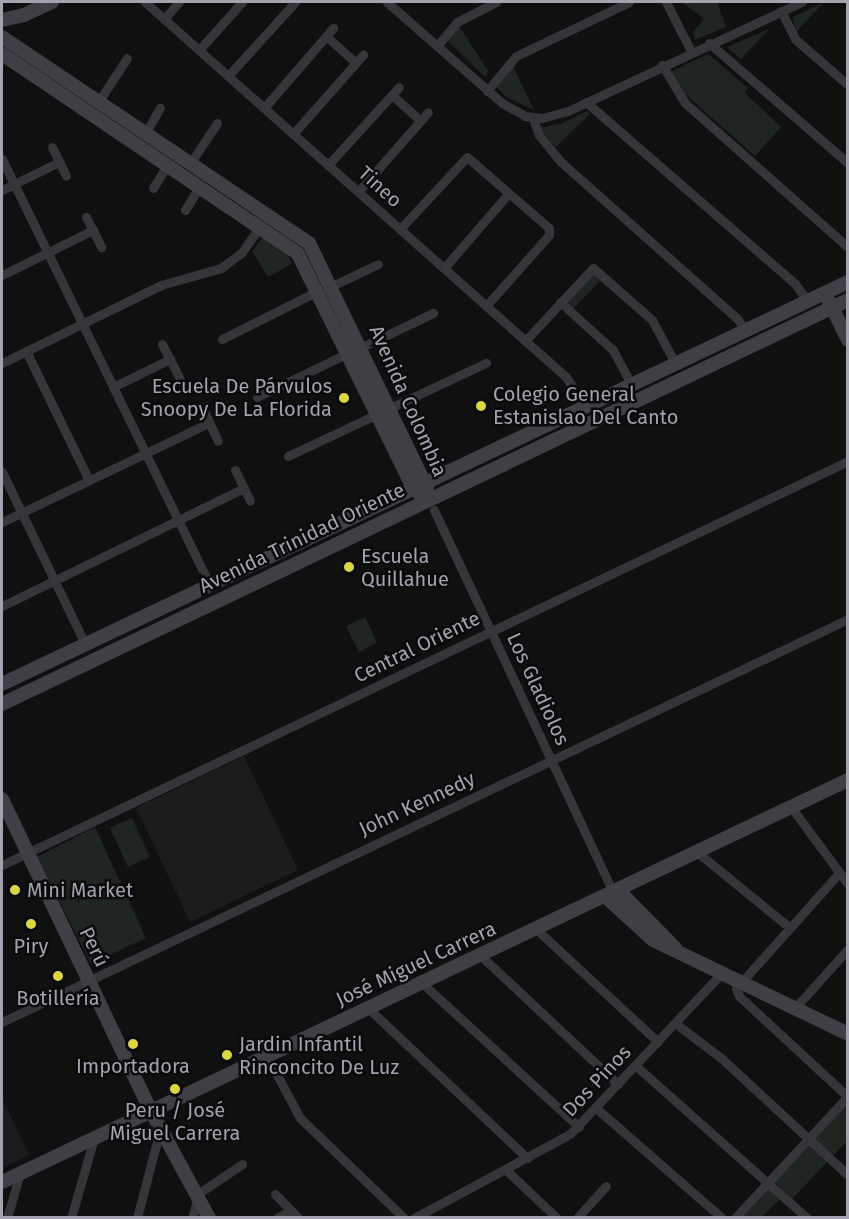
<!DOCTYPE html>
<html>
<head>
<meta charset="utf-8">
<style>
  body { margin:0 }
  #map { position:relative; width:849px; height:1219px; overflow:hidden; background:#101011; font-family:"Fira Sans",sans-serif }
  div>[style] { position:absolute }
  .built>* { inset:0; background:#1c1c1e }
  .green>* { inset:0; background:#1f2522 }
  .street>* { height:9px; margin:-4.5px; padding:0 4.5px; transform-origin:4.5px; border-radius:4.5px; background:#36363a }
  .secondary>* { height:14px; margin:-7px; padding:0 7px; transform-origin:7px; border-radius:7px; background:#403f45 }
  .dots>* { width:16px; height:16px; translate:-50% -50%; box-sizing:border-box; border:3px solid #0b0b0c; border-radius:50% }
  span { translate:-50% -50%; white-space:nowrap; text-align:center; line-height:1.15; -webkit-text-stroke:5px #0b0b0c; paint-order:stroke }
  .street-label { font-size:20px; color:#a2a2b0 }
  .poi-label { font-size:20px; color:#a2a2b0 }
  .right { translate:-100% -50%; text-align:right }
  .left { translate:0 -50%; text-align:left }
  .frame { position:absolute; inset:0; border:3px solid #a2a2b0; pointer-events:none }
</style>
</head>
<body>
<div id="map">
  <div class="built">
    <div style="clip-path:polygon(244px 756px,298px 870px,190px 922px,136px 808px)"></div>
    <div style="clip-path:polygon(2px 1098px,29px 1155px,2px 1168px)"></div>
  </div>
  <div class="green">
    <div style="clip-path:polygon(682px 2px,717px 2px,726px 27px,695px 40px,693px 32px,704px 19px)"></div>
    <div style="clip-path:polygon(824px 2px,796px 32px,793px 17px)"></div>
    <div style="clip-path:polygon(459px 26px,488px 71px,485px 77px,447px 40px)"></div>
    <div style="clip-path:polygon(769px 29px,741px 59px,727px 47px)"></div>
    <div style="clip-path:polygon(708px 54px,748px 88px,745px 93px,781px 127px,755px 156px,684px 93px,670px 72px)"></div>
    <div style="clip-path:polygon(512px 64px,534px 110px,506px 97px,497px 87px)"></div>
    <div style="clip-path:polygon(587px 111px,590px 114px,556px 147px,538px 128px,560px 124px)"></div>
    <div style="clip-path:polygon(263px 237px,287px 254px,292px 264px,268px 277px,252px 251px)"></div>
    <div style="clip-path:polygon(590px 272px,603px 278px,573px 309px,566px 303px)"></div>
    <div style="clip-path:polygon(365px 617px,377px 643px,359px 652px,346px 626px)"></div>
    <div style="clip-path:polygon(132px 818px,150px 857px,128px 867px,110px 828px)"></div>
    <div style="clip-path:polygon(95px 827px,146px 938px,91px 964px,37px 857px)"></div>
    <div style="clip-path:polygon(847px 1102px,847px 1141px,792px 1199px,773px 1181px)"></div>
    <div style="clip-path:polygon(769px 1189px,780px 1199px,762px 1217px,742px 1218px)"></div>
  </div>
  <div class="street">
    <div style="left:145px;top:2px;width:564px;rotate:41.69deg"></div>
    <div style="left:566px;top:377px;width:35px;rotate:57deg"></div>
    <div style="left:387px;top:2px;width:153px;rotate:41.3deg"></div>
    <div style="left:502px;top:103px;width:26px;rotate:29deg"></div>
    <div style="left:525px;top:116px;width:17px;rotate:7deg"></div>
    <div style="left:542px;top:118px;width:27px;rotate:-15deg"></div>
    <div style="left:568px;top:111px;width:258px;rotate:-25deg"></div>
    <div style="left:666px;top:2px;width:55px;rotate:63deg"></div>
    <div style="left:781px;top:11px;width:31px;rotate:63deg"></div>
    <div style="left:795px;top:39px;width:70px;rotate:41deg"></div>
    <div style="left:164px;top:19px;width:23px;rotate:-49deg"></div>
    <div style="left:326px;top:36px;width:40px;rotate:42deg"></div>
    <div style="left:709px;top:43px;width:184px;rotate:40.8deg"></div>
    <div style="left:437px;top:46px;width:31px;rotate:-50deg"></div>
    <div style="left:457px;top:22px;width:44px;rotate:-27.1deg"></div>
    <div style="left:199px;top:50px;width:64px;rotate:-48.1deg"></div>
    <div style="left:662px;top:65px;width:44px;rotate:58.8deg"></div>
    <div style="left:685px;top:103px;width:217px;rotate:41.5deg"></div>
    <div style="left:228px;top:76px;width:100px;rotate:-47.8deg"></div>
    <div style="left:487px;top:91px;width:45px;rotate:-50.4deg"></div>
    <div style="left:516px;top:56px;width:125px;rotate:-25.5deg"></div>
    <div style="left:392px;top:95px;width:38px;rotate:42deg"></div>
    <div style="left:99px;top:101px;width:51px;rotate:-56.9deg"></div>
    <div style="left:586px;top:102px;width:277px;rotate:41deg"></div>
    <div style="left:795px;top:284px;width:21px;rotate:53deg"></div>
    <div style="left:264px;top:108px;width:106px;rotate:-49.2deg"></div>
    <div style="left:533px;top:118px;width:18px;rotate:71deg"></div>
    <div style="left:539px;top:135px;width:35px;rotate:51deg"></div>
    <div style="left:561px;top:162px;width:235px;rotate:41.6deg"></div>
    <div style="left:737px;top:318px;width:14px;rotate:56deg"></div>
    <div style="left:146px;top:132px;width:28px;rotate:-60deg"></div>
    <div style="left:293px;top:134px;width:106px;rotate:-48.5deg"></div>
    <div style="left:52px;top:147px;width:32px;rotate:64deg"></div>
    <div style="left:2px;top:159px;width:473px;rotate:64deg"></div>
    <div style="left:191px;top:162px;width:47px;rotate:-56.3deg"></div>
    <div style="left:328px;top:165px;width:105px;rotate:-47.7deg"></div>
    <div style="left:153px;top:188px;width:28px;rotate:-58deg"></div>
    <div style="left:2px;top:190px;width:64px;rotate:-26.2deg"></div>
    <div style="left:358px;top:192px;width:106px;rotate:-48.8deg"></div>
    <div style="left:185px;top:210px;width:28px;rotate:-58deg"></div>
    <div style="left:86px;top:217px;width:34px;rotate:63deg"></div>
    <div style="left:400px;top:229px;width:98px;rotate:-47.1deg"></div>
    <div style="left:467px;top:157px;width:108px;rotate:40.9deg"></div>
    <div style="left:549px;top:228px;width:7px;rotate:90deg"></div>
    <div style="left:549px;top:235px;width:95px;rotate:131.6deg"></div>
    <div style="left:444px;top:268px;width:99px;rotate:-49.1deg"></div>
    <div style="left:2px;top:275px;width:102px;rotate:-26.3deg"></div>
    <div style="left:332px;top:286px;width:51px;rotate:-25.6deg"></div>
    <div style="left:560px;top:302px;width:72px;rotate:42.2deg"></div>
    <div style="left:613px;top:350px;width:38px;rotate:62deg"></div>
    <div style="left:222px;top:339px;width:107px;rotate:-26.6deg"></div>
    <div style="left:525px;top:341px;width:100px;rotate:-47deg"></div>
    <div style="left:593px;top:268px;width:79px;rotate:41.4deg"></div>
    <div style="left:652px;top:320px;width:49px;rotate:61.9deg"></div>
    <div style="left:162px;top:344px;width:39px;rotate:63deg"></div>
    <div style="left:362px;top:347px;width:79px;rotate:-25.6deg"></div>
    <div style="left:26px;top:351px;width:144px;rotate:64deg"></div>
    <div style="left:2px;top:363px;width:177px;rotate:-26.1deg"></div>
    <div style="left:161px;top:285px;width:62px;rotate:-15.8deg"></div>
    <div style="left:221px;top:268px;width:26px;rotate:-37deg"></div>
    <div style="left:242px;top:252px;width:33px;rotate:-55deg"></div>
    <div style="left:113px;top:387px;width:64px;rotate:-26.2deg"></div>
    <div style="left:257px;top:397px;width:101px;rotate:-25.8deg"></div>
    <div style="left:203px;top:409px;width:35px;rotate:65deg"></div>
    <div style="left:288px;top:456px;width:219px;rotate:-25.2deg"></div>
    <div style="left:235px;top:470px;width:34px;rotate:64deg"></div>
    <div style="left:2px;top:472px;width:191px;rotate:64.2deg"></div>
    <div style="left:434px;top:510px;width:412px;rotate:64.9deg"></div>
    <div style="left:2px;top:522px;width:229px;rotate:-25.6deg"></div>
    <div style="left:2px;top:606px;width:269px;rotate:-26deg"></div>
    <div style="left:791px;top:807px;width:96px;rotate:53.5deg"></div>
    <div style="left:697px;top:852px;width:119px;rotate:39.2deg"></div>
    <div style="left:2px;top:865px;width:938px;rotate:-25.53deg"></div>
    <div style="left:839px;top:873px;width:154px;rotate:131.8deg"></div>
    <div style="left:736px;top:988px;width:9px;rotate:69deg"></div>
    <div style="left:739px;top:996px;width:149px;rotate:42.8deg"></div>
    <div style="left:536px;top:929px;width:166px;rotate:42.8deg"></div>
    <div style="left:480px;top:955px;width:189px;rotate:43.1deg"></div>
    <div style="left:422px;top:983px;width:213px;rotate:42.5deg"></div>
    <div style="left:368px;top:1008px;width:219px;rotate:43.3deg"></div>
    <div style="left:795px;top:1008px;width:79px;rotate:-48.1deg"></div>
    <div style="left:2px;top:1022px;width:937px;rotate:-25.47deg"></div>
    <div style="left:675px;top:1023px;width:58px;rotate:37.3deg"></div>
    <div style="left:721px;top:1058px;width:173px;rotate:42.7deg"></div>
    <div style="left:267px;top:1056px;width:70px;rotate:62deg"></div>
    <div style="left:300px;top:1118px;width:144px;rotate:43.9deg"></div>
    <div style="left:636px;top:1066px;width:229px;rotate:41.6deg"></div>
    <div style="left:596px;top:1108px;width:167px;rotate:41.1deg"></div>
    <div style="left:505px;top:1169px;width:71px;rotate:43.3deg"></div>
    <div style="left:275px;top:1194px;width:33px;rotate:46deg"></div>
    <div style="left:7px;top:1218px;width:47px;rotate:-73.9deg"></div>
    <div style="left:71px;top:1218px;width:83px;rotate:-74deg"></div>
    <div style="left:137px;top:1218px;width:91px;rotate:-75.4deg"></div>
    <div style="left:192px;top:1218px;width:26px;rotate:-74deg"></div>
    <div style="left:199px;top:1193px;width:52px;rotate:-34deg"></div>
    <div style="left:277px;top:1218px;width:16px;rotate:-30deg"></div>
    <div style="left:414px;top:1218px;width:177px;rotate:-28.3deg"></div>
    <div style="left:570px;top:1134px;width:220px;rotate:-46.7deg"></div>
    <div style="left:577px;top:1218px;width:43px;rotate:-47.8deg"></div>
    <div style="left:735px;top:1218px;width:166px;rotate:-47.2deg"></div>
  </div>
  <div class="secondary">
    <div style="left:2px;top:20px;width:23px;rotate:-13deg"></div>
    <div style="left:24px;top:15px;width:31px;rotate:-25deg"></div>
    <div style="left:2px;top:37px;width:370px;rotate:33.9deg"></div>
    <div style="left:309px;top:243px;width:272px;rotate:64.3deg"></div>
    <div style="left:2px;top:54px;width:357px;rotate:34deg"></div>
    <div style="left:298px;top:254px;width:261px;rotate:63.8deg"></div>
    <div style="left:413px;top:488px;width:8px;rotate:40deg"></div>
    <div style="left:829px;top:301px;width:43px;rotate:64deg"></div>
    <div style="left:2px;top:684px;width:937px;rotate:-25.42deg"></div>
    <div style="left:2px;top:704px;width:938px;rotate:-25.53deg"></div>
    <div style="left:2px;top:799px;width:346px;rotate:64.5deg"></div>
    <div style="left:151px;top:1111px;width:122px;rotate:61.5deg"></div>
    <div style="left:618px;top:890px;width:81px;rotate:45.5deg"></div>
    <div style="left:605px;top:896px;width:65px;rotate:42.5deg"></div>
    <div style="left:653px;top:940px;width:216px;rotate:25.7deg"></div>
    <div style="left:2px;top:1182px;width:937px;rotate:-25.42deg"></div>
  </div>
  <div class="dots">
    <div style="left:344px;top:398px;background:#dbd73d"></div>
    <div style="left:481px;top:406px;background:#dbd73d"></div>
    <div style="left:349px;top:567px;background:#dbd73d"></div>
    <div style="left:15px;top:890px;background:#dbd73d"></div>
    <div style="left:31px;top:924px;background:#dbd73d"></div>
    <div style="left:58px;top:976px;background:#dbd73d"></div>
    <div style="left:133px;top:1044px;background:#dbd73d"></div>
    <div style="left:227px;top:1055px;background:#dbd73d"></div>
    <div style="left:175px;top:1089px;background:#dbd73d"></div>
  </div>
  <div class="street-label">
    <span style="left:380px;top:187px;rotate:42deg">Tineo</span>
    <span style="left:408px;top:401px;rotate:66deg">Avenida Colombia</span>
    <span style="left:302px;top:538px;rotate:-26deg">Avenida Trinidad Oriente</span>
    <span style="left:417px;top:647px;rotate:-26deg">Central Oriente</span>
    <span style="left:538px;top:689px;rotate:65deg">Los Gladiolos</span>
    <span style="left:417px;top:804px;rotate:-25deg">John Kennedy</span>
    <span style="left:94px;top:947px;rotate:64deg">Perú</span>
    <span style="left:416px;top:964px;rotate:-25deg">José Miguel Carrera</span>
    <span style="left:597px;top:1081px;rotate:-47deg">Dos Pinos</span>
  </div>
  <div class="poi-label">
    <span class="right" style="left:332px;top:398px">Escuela De Párvulos<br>Snoopy De La Florida</span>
    <span class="left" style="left:493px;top:406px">Colegio General<br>Estanislao Del Canto</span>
    <span class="left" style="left:361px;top:568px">Escuela<br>Quillahue</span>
    <span class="left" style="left:27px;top:890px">Mini Market</span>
    <span style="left:31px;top:946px">Piry</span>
    <span style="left:58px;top:998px">Botillería</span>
    <span class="left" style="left:239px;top:1056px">Jardin Infantil<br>Rinconcito De Luz</span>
    <span style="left:133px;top:1066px">Importadora</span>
    <span style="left:175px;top:1122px">Peru / José<br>Miguel Carrera</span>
  </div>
  <div class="frame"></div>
</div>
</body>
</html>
